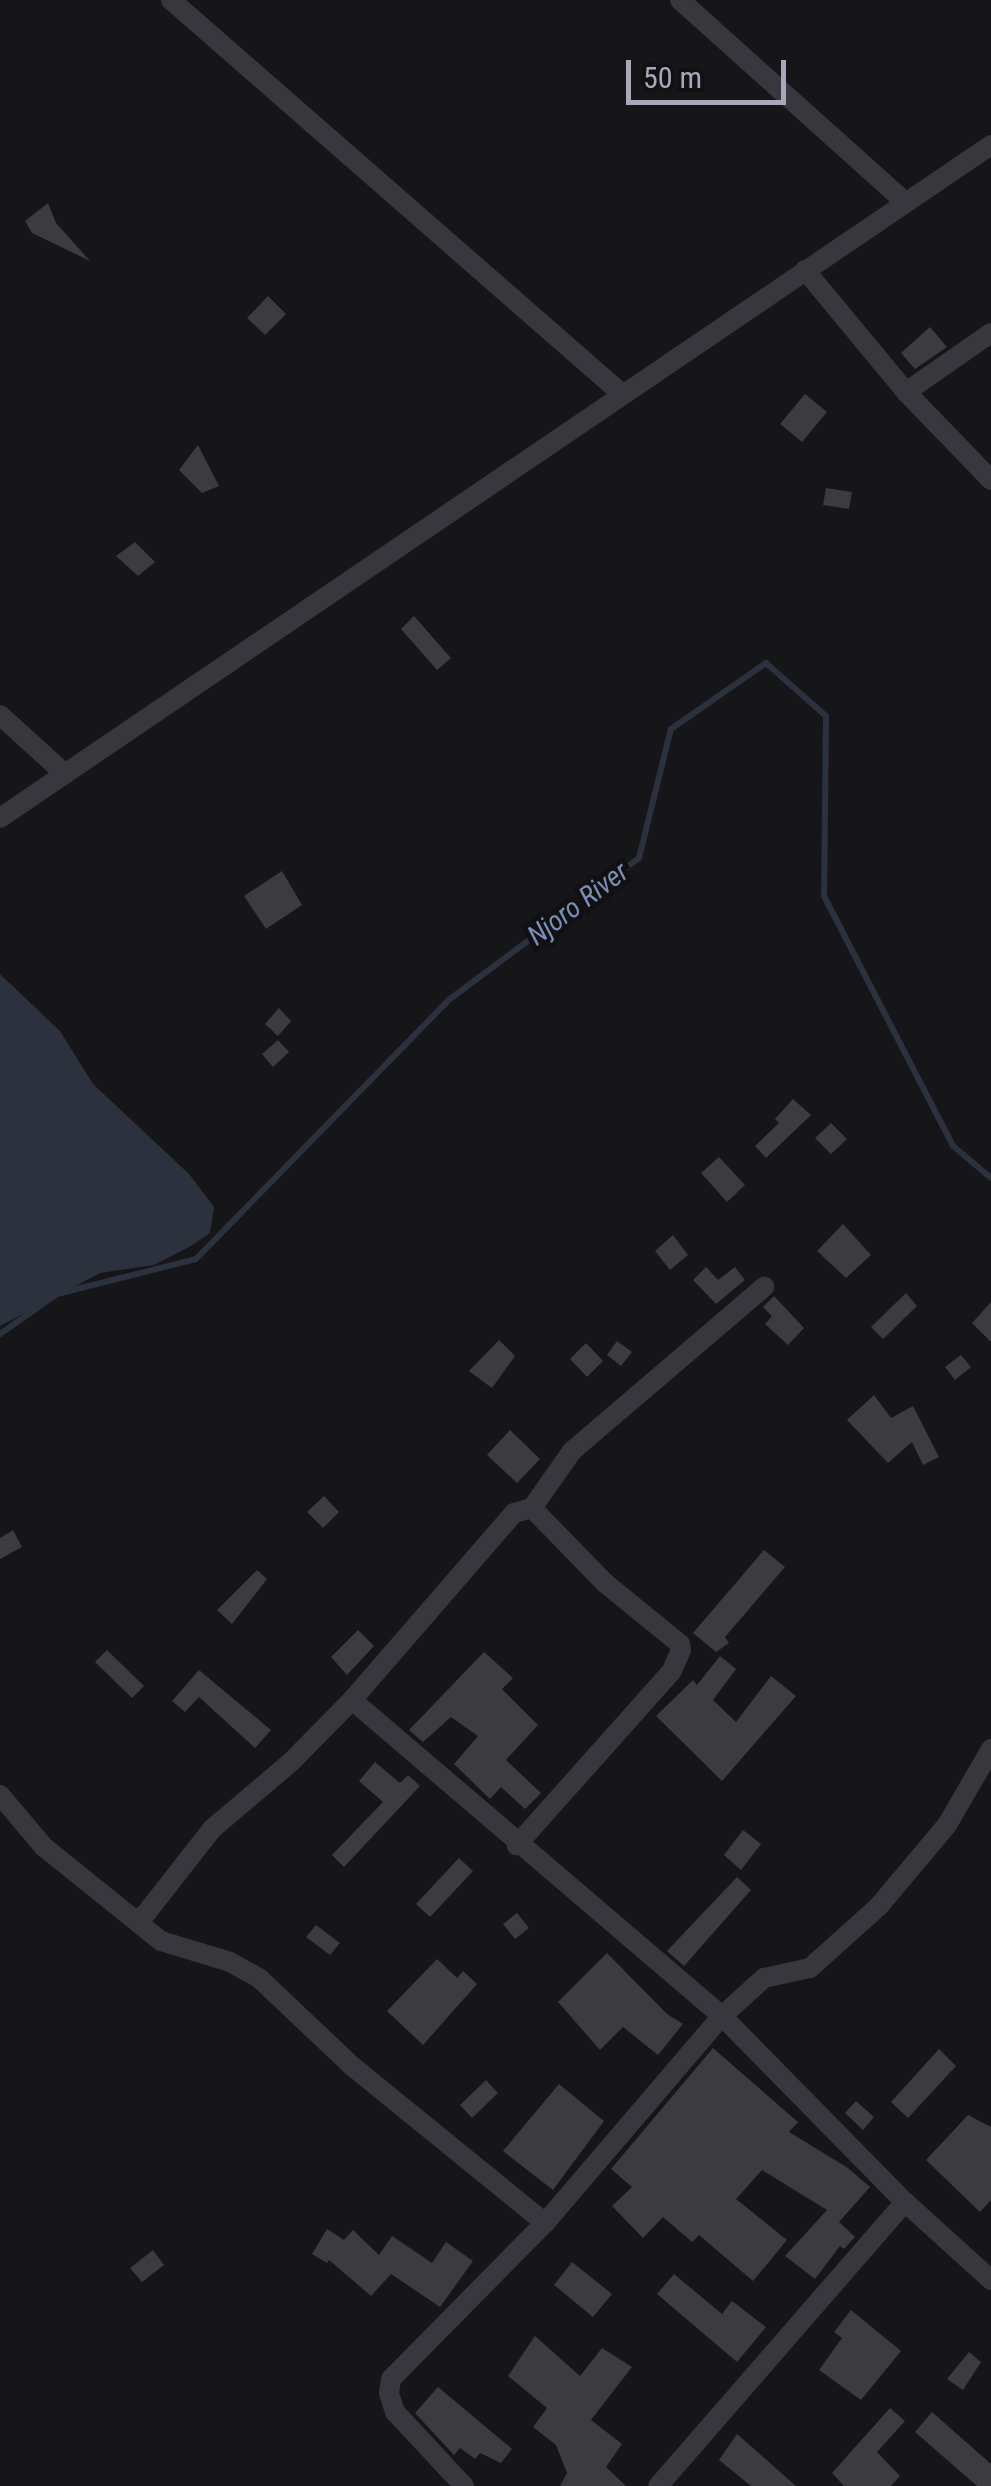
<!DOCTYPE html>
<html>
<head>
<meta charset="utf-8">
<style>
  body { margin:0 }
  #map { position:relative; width:991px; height:2486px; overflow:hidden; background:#161618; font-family:"Roboto Condensed",sans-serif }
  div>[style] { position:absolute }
  .water>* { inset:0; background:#2b313d }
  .stream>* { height:6px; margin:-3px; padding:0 3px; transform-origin:3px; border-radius:3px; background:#2b313d }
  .building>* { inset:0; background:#3b3b40 }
  .minor>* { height:20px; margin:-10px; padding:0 10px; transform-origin:10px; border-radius:10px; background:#37373d }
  span { translate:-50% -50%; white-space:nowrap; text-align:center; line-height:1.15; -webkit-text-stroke:10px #111113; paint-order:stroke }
  .water-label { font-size:28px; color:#7b8eb6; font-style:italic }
  .scale { position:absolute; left:626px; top:60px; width:160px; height:45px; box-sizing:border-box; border:5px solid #a7a8b9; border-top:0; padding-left:12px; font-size:30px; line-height:35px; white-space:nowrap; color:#a7a8b9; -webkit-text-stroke:8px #111113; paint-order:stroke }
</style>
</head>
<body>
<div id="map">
  <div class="water">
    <div style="clip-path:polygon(0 974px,60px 1031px,93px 1084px,189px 1174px,214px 1207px,210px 1233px,191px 1246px,154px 1265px,100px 1273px,0 1326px)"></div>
  </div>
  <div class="stream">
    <div style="left:0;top:1334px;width:70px;rotate:-35.1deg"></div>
    <div style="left:57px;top:1294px;width:143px;rotate:-14.1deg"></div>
    <div style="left:196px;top:1259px;width:363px;rotate:-45.7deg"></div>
    <div style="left:450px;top:999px;width:236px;rotate:-36.7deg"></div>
    <div style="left:639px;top:858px;width:133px;rotate:-76.1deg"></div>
    <div style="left:671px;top:729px;width:116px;rotate:-34.8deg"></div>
    <div style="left:766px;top:663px;width:80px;rotate:41.5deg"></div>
    <div style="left:826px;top:716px;width:180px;rotate:90.6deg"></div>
    <div style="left:824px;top:896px;width:281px;rotate:62.7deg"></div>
    <div style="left:953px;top:1146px;width:50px;rotate:40.1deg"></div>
  </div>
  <div class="building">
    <div style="clip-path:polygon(48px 203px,56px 223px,90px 261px,32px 233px,25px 221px)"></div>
    <div style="clip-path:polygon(268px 296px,286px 314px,265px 335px,247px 318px)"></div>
    <div style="clip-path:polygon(930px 327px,947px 347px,915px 369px,901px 353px)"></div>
    <div style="clip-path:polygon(805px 394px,827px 412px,802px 442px,780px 424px)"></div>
    <div style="clip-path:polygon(198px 445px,219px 486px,202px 493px,179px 470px)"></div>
    <div style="clip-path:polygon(826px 488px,852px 492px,849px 509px,823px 505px)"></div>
    <div style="clip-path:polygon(135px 542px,155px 562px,138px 576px,116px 556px)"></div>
    <div style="clip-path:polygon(414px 616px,451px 658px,437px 670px,401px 629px)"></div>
    <div style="clip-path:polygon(282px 871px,302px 905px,266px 929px,244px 896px)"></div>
    <div style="clip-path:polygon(279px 1008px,291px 1021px,278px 1036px,265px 1024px)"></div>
    <div style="clip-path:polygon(278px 1040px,289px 1052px,273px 1067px,262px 1054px)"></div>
    <div style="clip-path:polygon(793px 1099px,811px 1115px,766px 1158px,755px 1146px,779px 1123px,775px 1119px)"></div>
    <div style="clip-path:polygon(831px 1123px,847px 1139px,831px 1154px,815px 1138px)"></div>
    <div style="clip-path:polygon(719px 1157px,745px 1185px,727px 1202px,701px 1173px)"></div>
    <div style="clip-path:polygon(843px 1224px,871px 1255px,846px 1278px,817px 1251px)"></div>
    <div style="clip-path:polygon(673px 1235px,688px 1255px,670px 1270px,655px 1251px)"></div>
    <div style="clip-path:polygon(706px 1267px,718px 1280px,735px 1267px,745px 1280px,716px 1304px,693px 1280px)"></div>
    <div style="clip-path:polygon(906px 1293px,917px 1306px,883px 1339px,871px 1327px)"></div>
    <div style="clip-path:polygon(774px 1296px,804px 1328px,788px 1345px,765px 1324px,772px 1316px,763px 1307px)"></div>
    <div style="clip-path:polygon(991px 1302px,991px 1342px,972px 1323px)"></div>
    <div style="clip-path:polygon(499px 1340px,515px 1356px,492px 1388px,469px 1371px)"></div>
    <div style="clip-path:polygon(617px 1341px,632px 1352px,621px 1366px,607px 1355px)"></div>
    <div style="clip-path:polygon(586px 1343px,603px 1361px,587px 1377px,570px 1359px)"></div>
    <div style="clip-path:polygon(961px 1355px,971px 1367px,955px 1380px,945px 1367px)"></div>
    <div style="clip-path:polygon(874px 1395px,891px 1418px,913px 1406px,939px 1457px,923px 1465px,912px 1442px,888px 1463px,847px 1420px)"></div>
    <div style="clip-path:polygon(510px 1430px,540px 1459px,517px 1483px,487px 1455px)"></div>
    <div style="clip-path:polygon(324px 1496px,339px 1512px,323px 1528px,307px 1512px)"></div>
    <div style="clip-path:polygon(13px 1530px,22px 1547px,0 1559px,0 1538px)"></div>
    <div style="clip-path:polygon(764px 1550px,785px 1567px,725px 1637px,729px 1643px,716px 1652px,693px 1633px)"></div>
    <div style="clip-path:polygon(257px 1570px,267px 1579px,232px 1624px,217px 1610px)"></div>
    <div style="clip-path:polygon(358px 1630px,374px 1646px,347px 1675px,331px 1657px)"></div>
    <div style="clip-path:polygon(107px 1650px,144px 1686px,132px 1698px,95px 1662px)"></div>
    <div style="clip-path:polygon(484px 1652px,513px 1678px,502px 1689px,538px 1725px,506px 1760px,541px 1793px,525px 1809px,501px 1787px,490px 1799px,454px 1764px,478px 1736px,451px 1717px,423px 1742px,409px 1730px)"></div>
    <div style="clip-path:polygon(720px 1656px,736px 1669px,713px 1700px,736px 1722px,771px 1676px,796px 1696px,722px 1781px,656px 1716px,693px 1680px,697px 1685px)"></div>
    <div style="clip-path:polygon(199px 1670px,271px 1730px,255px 1748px,199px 1697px,185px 1712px,172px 1701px)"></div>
    <div style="clip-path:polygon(375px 1762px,400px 1783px,408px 1775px,420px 1786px,344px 1867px,332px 1855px,383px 1802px,359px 1781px)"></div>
    <div style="clip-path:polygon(743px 1830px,761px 1844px,741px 1870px,724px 1855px)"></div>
    <div style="clip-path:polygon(459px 1858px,473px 1871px,430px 1917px,416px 1904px)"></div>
    <div style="clip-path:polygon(737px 1877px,751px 1890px,684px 1966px,667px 1951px)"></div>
    <div style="clip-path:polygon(517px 1913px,529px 1928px,515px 1939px,503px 1924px)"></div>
    <div style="clip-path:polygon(316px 1925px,340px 1943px,330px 1955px,306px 1937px)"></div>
    <div style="clip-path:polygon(607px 1953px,667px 2014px,683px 2024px,658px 2055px,623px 2027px,600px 2050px,558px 2002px)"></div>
    <div style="clip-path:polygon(437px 1959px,457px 1978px,463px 1971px,477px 1984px,423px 2045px,387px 2011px)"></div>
    <div style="clip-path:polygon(713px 2048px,798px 2122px,789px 2132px,848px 2168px,870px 2187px,839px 2222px,855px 2237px,844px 2249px,840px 2246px,815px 2279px,785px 2256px,827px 2210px,762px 2170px,736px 2199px,787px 2240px,753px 2281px,699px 2235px,692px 2242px,663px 2217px,643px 2238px,612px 2206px,632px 2187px,611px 2169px)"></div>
    <div style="clip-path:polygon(939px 2049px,956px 2066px,908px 2118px,891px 2102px)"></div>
    <div style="clip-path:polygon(486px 2080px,498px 2093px,472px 2118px,460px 2105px)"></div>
    <div style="clip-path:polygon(559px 2084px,604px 2121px,553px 2190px,503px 2151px)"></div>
    <div style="clip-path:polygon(856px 2101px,874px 2117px,863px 2130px,845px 2113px)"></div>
    <div style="clip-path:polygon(968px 2115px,991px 2127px,991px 2200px,980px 2212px,926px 2160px)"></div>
    <div style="clip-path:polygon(327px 2229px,344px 2240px,353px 2230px,379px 2255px,392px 2236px,432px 2263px,446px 2242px,473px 2261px,440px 2307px,391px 2274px,371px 2296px,329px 2260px,327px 2263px,312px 2254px)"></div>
    <div style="clip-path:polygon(153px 2250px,164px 2265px,142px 2282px,130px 2268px)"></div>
    <div style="clip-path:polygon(572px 2262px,612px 2294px,593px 2317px,554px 2285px)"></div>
    <div style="clip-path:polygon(674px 2274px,722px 2314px,732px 2301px,766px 2327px,737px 2362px,657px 2294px)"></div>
    <div style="clip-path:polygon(851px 2310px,901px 2351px,861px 2400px,819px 2370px,842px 2338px,834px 2332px)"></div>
    <div style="clip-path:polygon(535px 2336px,580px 2376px,602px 2348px,632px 2367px,591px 2420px,622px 2444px,606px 2467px,626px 2486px,560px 2486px,567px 2473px,556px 2445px,533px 2427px,547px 2408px,508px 2376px)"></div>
    <div style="clip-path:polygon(969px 2352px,981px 2362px,963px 2390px,947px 2379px)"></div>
    <div style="clip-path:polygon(438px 2387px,512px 2449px,501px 2463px,480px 2453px,475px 2459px,460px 2448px,454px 2455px,415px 2413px)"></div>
    <div style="clip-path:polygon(890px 2408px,905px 2421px,877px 2452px,900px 2476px,891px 2486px,844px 2486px,832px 2473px)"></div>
    <div style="clip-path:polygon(932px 2412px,991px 2464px,991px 2486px,977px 2486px,915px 2432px)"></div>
    <div style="clip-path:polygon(737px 2434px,796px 2486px,751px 2486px,719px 2460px)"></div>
  </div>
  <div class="minor">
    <div style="left:171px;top:0;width:599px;rotate:41.14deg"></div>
    <div style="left:680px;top:0;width:302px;rotate:41.9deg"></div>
    <div style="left:805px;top:270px;width:158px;rotate:50.4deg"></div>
    <div style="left:906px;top:392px;width:122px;rotate:46deg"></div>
    <div style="left:906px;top:392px;width:103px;rotate:-34.8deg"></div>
    <div style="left:0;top:715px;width:88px;rotate:42.2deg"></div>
    <div style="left:0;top:818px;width:1198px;rotate:-34.18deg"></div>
    <div style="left:532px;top:1508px;width:70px;rotate:-54.9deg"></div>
    <div style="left:572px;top:1451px;width:253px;rotate:-40.5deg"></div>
    <div style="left:352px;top:1700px;width:487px;rotate:40.5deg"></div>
    <div style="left:722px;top:2016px;width:261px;rotate:45.5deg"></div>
    <div style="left:905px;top:2202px;width:376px;rotate:131deg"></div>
    <div style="left:0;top:1795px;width:68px;rotate:49.8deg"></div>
    <div style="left:44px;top:1847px;width:150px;rotate:38.8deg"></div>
    <div style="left:161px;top:1941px;width:72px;rotate:16.9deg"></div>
    <div style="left:230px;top:1962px;width:33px;rotate:29deg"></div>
    <div style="left:259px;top:1978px;width:128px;rotate:43.4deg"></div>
    <div style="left:352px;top:2066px;width:249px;rotate:39.1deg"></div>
    <div style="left:136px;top:1918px;width:8px;rotate:-14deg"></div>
    <div style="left:144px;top:1916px;width:110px;rotate:-52deg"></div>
    <div style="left:212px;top:1829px;width:104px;rotate:-40.3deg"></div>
    <div style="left:291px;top:1762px;width:87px;rotate:-45.5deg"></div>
    <div style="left:352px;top:1700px;width:247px;rotate:-49.1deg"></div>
    <div style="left:514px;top:1513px;width:19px;rotate:-16deg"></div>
    <div style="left:532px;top:1508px;width:105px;rotate:45.8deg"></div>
    <div style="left:605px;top:1583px;width:97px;rotate:39.1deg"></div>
    <div style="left:680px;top:1644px;width:6px;rotate:81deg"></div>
    <div style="left:681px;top:1650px;width:24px;rotate:114deg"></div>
    <div style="left:671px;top:1672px;width:232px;rotate:131.7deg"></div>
    <div style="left:905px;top:2202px;width:116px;rotate:42.2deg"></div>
    <div style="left:464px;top:2486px;width:101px;rotate:-133deg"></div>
    <div style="left:395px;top:2412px;width:20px;rotate:-108deg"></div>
    <div style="left:389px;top:2393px;width:14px;rotate:-82deg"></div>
    <div style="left:391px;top:2379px;width:219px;rotate:-45.4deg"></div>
    <div style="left:545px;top:2223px;width:272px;rotate:-49.5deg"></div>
    <div style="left:722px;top:2016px;width:57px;rotate:-42.1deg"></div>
    <div style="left:764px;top:1978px;width:47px;rotate:-12.3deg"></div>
    <div style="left:810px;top:1968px;width:93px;rotate:-41.9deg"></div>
    <div style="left:879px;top:1906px;width:106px;rotate:-50deg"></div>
    <div style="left:947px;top:1825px;width:88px;rotate:-59.9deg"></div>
  </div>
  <div class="water-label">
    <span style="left:578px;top:904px;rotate:-37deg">Njoro River</span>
  </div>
  <div class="scale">50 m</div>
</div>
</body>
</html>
